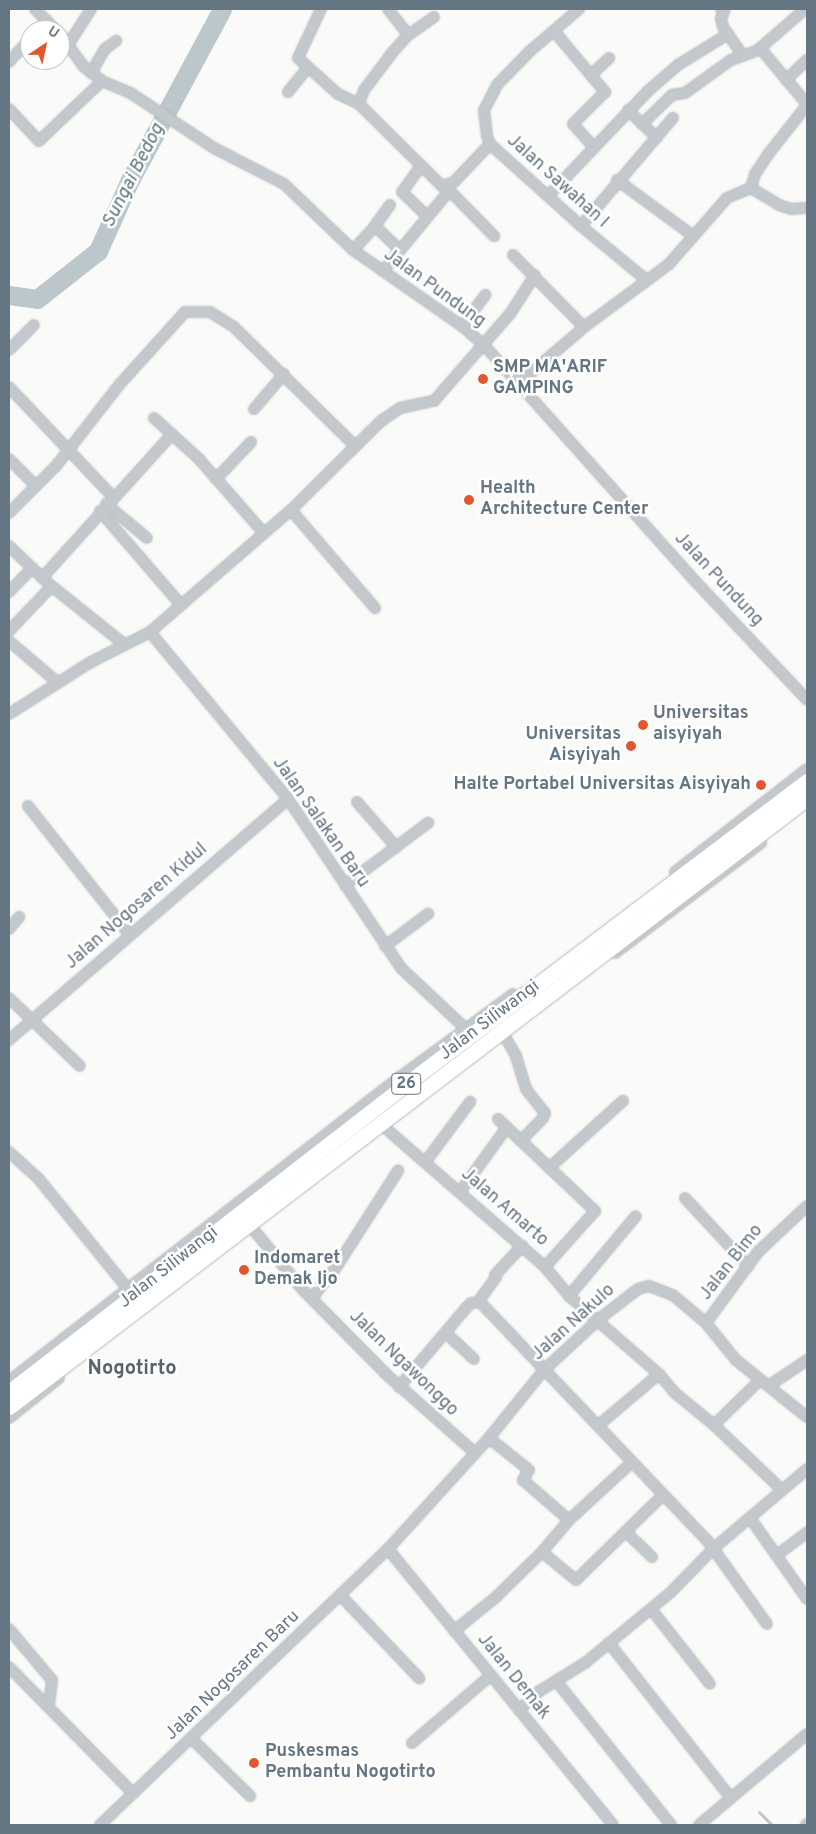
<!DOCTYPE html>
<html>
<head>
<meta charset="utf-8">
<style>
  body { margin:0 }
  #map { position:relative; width:816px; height:1834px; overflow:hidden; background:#fafaf8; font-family:Overpass,sans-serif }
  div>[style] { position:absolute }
  .stream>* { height:3px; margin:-1.5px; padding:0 1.5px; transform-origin:1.5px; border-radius:1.5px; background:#bbc7cb }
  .river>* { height:19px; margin:-9.5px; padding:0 9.5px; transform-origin:9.5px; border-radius:9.5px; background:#bbc7cb }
  .roads { filter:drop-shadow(0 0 1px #b4b9bd) drop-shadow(0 0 1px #b4b9bd) }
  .minor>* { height:10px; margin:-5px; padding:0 5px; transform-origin:5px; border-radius:5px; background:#c3c8cc }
  .highway>* { height:15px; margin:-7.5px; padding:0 7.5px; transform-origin:7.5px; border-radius:7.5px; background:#fff }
  .dots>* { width:14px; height:14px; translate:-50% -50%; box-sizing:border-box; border:2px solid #fff; border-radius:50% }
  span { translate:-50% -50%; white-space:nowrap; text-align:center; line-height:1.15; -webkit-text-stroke:5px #fff; paint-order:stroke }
  .shield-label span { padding:1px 4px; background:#fff; border:1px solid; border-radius:4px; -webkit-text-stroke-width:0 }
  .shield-label { font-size:16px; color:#657683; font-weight:700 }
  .street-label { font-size:18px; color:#657683 }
  .poi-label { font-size:18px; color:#657683; font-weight:700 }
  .left { translate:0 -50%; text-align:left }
  .right { translate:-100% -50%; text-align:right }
  .water-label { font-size:19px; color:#60757c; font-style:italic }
  .quarter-label { font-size:20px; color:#57646e; font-weight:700 }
  .frame { position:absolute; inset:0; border:10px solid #657683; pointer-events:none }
  .north { position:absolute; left:20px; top:20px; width:50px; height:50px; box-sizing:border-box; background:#fff; border:1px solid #c1c8cd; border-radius:50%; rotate:34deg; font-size:14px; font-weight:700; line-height:20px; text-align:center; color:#657683 }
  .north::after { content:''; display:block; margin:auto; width:18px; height:22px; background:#e4572e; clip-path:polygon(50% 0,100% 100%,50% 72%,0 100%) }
</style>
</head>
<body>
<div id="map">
  <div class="stream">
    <div style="left:759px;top:1812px;width:18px;rotate:45deg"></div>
  </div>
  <div class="river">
    <div style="left:9px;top:295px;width:28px;rotate:8deg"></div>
    <div style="left:37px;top:299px;width:78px;rotate:-38.2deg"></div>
    <div style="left:98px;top:251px;width:78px;rotate:-65.7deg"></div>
    <div style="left:130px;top:180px;width:194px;rotate:-61.7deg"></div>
  </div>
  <div class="roads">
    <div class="minor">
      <div style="left:35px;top:9px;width:30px;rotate:45deg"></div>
      <div style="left:321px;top:9px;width:54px;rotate:115.1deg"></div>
      <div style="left:298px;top:58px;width:54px;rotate:42deg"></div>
      <div style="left:338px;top:94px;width:23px;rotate:25deg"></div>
      <div style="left:388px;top:9px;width:33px;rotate:52deg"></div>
      <div style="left:579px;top:9px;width:66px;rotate:139.3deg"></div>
      <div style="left:529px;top:52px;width:46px;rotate:134.1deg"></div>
      <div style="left:497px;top:85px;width:29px;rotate:117deg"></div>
      <div style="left:484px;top:111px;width:25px;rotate:83deg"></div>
      <div style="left:487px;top:136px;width:9px;rotate:69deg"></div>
      <div style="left:490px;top:144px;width:122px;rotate:42deg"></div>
      <div style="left:581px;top:226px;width:83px;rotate:39.6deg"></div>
      <div style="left:721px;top:9px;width:4px;rotate:34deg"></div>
      <div style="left:724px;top:11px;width:8px;rotate:113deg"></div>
      <div style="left:721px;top:18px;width:9px;rotate:77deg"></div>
      <div style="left:723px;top:27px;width:33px;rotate:55deg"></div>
      <div style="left:434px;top:17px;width:32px;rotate:145deg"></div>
      <div style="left:408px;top:35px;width:24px;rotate:132deg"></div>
      <div style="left:392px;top:53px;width:46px;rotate:127.1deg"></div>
      <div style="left:364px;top:90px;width:15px;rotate:110deg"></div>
      <div style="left:359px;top:104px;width:117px;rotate:44.7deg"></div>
      <div style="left:442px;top:186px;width:13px;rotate:-18deg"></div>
      <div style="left:454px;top:182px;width:52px;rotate:-46.5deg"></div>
      <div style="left:38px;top:30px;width:13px;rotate:-48deg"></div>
      <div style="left:554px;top:31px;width:80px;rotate:50.1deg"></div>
      <div style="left:605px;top:92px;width:45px;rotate:135deg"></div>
      <div style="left:573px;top:124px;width:30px;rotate:48deg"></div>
      <div style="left:60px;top:34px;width:39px;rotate:54deg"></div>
      <div style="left:83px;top:66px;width:24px;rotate:38deg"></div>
      <div style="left:102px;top:81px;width:33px;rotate:23deg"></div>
      <div style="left:132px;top:94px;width:98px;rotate:33.4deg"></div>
      <div style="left:214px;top:148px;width:79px;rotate:27.2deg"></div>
      <div style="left:284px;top:184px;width:95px;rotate:43.7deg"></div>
      <div style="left:353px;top:250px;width:133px;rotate:34.9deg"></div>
      <div style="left:462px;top:326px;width:29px;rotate:41deg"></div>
      <div style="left:484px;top:345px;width:317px;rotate:48.2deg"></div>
      <div style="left:695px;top:581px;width:163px;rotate:46.7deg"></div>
      <div style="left:68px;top:45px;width:43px;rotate:-57.4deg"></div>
      <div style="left:760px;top:48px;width:73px;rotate:50deg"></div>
      <div style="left:9px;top:62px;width:31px;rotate:-48deg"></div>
      <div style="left:91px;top:73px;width:28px;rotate:-60deg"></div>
      <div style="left:105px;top:49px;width:14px;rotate:-36deg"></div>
      <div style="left:591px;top:75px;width:25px;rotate:-43deg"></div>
      <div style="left:786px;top:80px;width:29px;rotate:-44deg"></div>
      <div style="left:288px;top:92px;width:32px;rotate:-51deg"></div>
      <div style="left:9px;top:109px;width:44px;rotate:46.8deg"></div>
      <div style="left:39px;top:141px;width:87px;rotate:-43.6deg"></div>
      <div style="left:628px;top:110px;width:40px;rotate:44deg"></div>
      <div style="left:642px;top:124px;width:42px;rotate:-44deg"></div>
      <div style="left:672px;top:95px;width:13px;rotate:-9deg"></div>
      <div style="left:685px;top:93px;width:57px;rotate:-35.7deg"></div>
      <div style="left:731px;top:60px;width:29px;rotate:-20deg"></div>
      <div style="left:758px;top:50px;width:62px;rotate:-41.1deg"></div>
      <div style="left:421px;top:166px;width:32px;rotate:126deg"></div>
      <div style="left:402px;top:192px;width:33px;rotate:44deg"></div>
      <div style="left:617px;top:180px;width:93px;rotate:36.3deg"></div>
      <div style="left:446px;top:187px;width:69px;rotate:45.6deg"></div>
      <div style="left:751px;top:188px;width:15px;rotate:-74deg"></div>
      <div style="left:755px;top:174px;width:27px;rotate:-56deg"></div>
      <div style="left:770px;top:152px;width:60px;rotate:-51.8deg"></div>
      <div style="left:549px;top:195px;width:144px;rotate:-46.4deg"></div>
      <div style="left:648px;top:91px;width:40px;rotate:-41deg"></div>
      <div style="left:678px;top:65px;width:59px;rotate:-31.8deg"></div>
      <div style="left:390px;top:205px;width:26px;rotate:126deg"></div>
      <div style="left:375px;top:226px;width:33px;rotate:44deg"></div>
      <div style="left:581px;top:226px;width:142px;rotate:-49.6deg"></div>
      <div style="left:353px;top:250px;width:33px;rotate:-47deg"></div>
      <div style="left:513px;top:255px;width:101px;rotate:45.4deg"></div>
      <div style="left:383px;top:271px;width:104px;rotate:-50.5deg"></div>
      <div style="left:462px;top:326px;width:39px;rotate:-53deg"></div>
      <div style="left:9px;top:350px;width:35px;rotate:-45deg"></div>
      <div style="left:519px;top:383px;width:86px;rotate:-40.7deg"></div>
      <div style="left:584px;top:327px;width:106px;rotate:-36.5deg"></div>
      <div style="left:669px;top:264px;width:88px;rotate:-48.7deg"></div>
      <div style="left:727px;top:198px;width:26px;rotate:-23deg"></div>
      <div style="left:751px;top:188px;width:33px;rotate:31deg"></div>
      <div style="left:779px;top:205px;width:13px;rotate:18deg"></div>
      <div style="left:791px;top:209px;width:16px;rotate:-4deg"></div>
      <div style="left:9px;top:387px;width:151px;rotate:46.6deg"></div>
      <div style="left:254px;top:409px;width:46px;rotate:-49.4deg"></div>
      <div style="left:154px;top:418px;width:61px;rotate:42.3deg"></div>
      <div style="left:199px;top:459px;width:97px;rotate:48.8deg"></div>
      <div style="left:9px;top:459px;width:38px;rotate:45deg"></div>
      <div style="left:216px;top:479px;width:51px;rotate:-46.6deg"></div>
      <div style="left:106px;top:504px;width:53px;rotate:39.7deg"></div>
      <div style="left:291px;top:510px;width:129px;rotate:49.4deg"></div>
      <div style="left:100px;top:511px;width:124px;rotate:49.2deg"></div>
      <div style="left:9px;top:513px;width:66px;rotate:-45deg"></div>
      <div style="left:56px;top:466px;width:103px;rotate:-52.1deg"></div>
      <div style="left:119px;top:385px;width:98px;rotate:-47.9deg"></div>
      <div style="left:185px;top:312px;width:25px"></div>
      <div style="left:210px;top:312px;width:28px;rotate:32deg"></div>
      <div style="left:234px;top:327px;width:170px;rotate:44.5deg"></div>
      <div style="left:9px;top:546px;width:55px;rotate:43.5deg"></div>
      <div style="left:49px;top:584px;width:96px;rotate:38.7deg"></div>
      <div style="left:42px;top:578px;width:194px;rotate:-47.9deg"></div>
      <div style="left:9px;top:592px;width:33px;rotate:-46deg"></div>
      <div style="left:9px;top:631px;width:61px;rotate:-46.3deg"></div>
      <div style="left:150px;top:632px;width:217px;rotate:50.4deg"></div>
      <div style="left:288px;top:799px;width:203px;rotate:56.2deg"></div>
      <div style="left:401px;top:968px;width:89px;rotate:43.2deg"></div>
      <div style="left:9px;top:641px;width:63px;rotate:40.5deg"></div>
      <div style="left:9px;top:714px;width:95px;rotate:-32.5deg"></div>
      <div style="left:89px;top:663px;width:68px;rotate:-26.9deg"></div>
      <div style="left:150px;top:632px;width:186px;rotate:-40.9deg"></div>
      <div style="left:291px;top:510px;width:127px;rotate:-44.7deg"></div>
      <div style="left:381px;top:421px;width:23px;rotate:-34deg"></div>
      <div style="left:400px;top:408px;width:35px;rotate:-12deg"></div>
      <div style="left:434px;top:401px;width:116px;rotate:-48.9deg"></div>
      <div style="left:510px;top:314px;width:46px;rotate:-57.3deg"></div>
      <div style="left:357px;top:802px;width:60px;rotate:49.1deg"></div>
      <div style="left:28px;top:806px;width:164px;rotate:51.7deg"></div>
      <div style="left:675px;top:872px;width:167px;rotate:-38deg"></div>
      <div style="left:345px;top:885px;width:104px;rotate:-36.8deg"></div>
      <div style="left:9px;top:929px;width:16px;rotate:-50deg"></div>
      <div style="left:385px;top:946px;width:54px;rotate:-36.7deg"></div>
      <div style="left:615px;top:953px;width:183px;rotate:-37deg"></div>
      <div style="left:9px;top:998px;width:98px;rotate:43.8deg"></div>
      <div style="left:504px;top:1035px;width:24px;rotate:60deg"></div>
      <div style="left:516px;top:1056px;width:34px;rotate:73deg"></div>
      <div style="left:526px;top:1089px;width:31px;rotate:52deg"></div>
      <div style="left:545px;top:1113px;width:5px;rotate:112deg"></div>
      <div style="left:543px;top:1118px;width:32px;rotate:134deg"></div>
      <div style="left:9px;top:1040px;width:369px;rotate:-40.8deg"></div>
      <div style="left:498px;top:1119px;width:134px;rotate:43.5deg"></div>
      <div style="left:595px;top:1211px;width:75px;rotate:131.8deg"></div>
      <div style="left:383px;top:1126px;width:215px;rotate:41deg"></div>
      <div style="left:545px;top:1267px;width:38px;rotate:50deg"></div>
      <div style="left:569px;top:1296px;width:119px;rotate:40.9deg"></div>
      <div style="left:659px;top:1374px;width:25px;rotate:50deg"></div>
      <div style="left:675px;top:1393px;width:50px;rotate:39.4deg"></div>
      <div style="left:714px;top:1425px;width:94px;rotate:43.7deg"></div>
      <div style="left:9px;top:1152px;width:39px;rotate:42deg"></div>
      <div style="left:38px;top:1178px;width:143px;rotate:51deg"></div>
      <div style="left:426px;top:1161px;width:74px;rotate:-53.3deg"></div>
      <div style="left:549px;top:1168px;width:100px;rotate:-42.2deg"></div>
      <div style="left:460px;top:1192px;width:80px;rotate:-54.1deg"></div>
      <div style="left:685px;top:1198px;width:93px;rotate:47.2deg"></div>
      <div style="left:253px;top:1229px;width:79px;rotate:50.7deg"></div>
      <div style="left:303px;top:1290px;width:118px;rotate:45.3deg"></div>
      <div style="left:386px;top:1374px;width:118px;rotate:41.6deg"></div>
      <div style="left:569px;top:1296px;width:104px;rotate:-50.1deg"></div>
      <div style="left:312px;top:1298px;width:37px;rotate:-52deg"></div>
      <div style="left:335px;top:1269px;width:117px;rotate:-57.3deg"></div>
      <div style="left:478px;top:1302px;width:31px;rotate:-54deg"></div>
      <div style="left:496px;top:1277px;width:2px;rotate:-117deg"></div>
      <div style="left:495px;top:1275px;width:40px;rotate:-47deg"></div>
      <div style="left:706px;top:1323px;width:88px;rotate:-53.8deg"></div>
      <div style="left:758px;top:1252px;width:67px;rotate:-43.2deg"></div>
      <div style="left:446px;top:1333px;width:38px;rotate:43deg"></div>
      <div style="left:9px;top:1381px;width:495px;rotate:-37.9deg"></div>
      <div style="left:400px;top:1077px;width:140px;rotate:-36.3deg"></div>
      <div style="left:770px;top:1385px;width:45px;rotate:-34deg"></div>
      <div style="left:399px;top:1387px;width:104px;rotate:-49.7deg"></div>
      <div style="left:466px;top:1308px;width:7px;rotate:-45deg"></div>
      <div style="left:471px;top:1303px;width:9px;rotate:-6deg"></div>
      <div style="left:480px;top:1302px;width:329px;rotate:46.4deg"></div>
      <div style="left:707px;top:1540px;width:103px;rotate:54.5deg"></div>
      <div style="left:9px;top:1418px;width:64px;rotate:-38.7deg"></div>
      <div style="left:600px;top:1424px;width:77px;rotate:-40.3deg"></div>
      <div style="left:714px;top:1425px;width:64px;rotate:-44.4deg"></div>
      <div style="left:489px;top:1438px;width:51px;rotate:38.7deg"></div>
      <div style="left:529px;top:1470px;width:12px;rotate:121deg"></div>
      <div style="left:523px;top:1480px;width:61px;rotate:41deg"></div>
      <div style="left:750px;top:1518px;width:99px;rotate:54.9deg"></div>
      <div style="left:626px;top:1532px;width:36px;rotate:44deg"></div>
      <div style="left:388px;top:1549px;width:356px;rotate:50.8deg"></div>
      <div style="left:542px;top:1552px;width:44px;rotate:39.5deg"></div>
      <div style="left:576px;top:1580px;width:120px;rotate:-44.3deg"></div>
      <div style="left:777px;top:1555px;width:38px;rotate:-37deg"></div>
      <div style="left:340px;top:1595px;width:115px;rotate:46.4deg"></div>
      <div style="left:651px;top:1609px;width:95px;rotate:51.8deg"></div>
      <div style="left:9px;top:1629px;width:67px;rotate:49.9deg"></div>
      <div style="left:52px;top:1680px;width:26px;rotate:97deg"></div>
      <div style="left:454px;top:1631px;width:54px;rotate:-39deg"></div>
      <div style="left:496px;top:1597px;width:64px;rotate:-44.4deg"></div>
      <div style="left:542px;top:1552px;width:42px;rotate:-49.8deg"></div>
      <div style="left:569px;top:1520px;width:84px;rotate:-42.6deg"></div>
      <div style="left:609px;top:1643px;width:197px;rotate:51.8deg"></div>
      <div style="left:9px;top:1667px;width:177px;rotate:45.5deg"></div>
      <div style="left:557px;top:1682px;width:183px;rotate:51.4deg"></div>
      <div style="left:519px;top:1710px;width:26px;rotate:-43deg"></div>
      <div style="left:538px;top:1692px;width:55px;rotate:-31.7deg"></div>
      <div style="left:585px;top:1663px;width:112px;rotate:-39.5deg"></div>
      <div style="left:671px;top:1592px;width:62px;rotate:-45.7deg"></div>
      <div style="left:714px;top:1548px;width:122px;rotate:-40.3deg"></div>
      <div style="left:191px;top:1738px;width:83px;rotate:44.5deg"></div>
      <div style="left:412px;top:1743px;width:104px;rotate:-40.7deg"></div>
      <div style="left:100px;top:1825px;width:399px;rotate:-43.8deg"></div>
      <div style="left:388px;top:1549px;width:150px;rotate:-47.7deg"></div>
      <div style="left:489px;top:1438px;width:86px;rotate:-51.1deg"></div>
      <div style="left:543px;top:1371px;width:75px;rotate:-42.8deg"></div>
      <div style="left:598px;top:1320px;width:51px;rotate:-37.8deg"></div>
      <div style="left:638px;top:1289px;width:11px;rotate:-15deg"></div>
      <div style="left:649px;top:1286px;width:26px;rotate:21deg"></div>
      <div style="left:673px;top:1295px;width:43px;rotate:40.3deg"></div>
      <div style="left:706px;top:1323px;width:48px;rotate:51deg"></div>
      <div style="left:736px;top:1360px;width:91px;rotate:38.8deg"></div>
      <div style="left:699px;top:1825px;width:141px;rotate:-40.1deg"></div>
      <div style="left:806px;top:1825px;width:1px;rotate:-45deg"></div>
    </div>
    <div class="highway">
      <div style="left:9px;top:1392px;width:501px;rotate:-37.78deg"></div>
      <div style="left:405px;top:1085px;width:504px;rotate:-37.1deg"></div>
      <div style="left:9px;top:1407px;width:1004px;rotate:-37.35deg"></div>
    </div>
  </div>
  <div class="dots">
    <div style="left:483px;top:379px;background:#e4572e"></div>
    <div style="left:469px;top:500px;background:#e4572e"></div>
    <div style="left:643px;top:725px;background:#e4572e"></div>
    <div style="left:631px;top:746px;background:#e4572e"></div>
    <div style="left:761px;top:785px;background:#e4572e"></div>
    <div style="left:244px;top:1270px;background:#e4572e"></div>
    <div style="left:254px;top:1763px;background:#e4572e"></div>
  </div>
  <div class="shield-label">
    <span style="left:406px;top:1084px">26</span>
  </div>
  <div class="street-label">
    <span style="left:557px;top:182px;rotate:42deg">Jalan Sawahan I</span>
    <span style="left:434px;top:289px;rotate:36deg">Jalan Pundung</span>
    <span style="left:718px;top:580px;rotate:47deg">Jalan Pundung</span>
    <span style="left:320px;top:823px;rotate:55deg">Jalan Salakan Baru</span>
    <span style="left:137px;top:907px;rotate:-41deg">Jalan Nogosaren Kidul</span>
    <span style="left:490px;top:1021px;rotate:-37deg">Jalan Siliwangi</span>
    <span style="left:504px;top:1208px;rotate:41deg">Jalan Amarto</span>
    <span style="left:732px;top:1263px;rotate:-52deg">Jalan Bimo</span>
    <span style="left:169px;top:1268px;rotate:-38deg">Jalan Siliwangi</span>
    <span style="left:574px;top:1323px;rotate:-42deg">Jalan Nakulo</span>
    <span style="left:403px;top:1364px;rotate:44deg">Jalan Ngawonggo</span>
    <span style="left:233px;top:1676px;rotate:-44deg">Jalan Nogosaren Baru</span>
    <span style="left:513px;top:1677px;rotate:51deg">Jalan Demak</span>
  </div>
  <div class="poi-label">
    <span class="left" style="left:493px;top:379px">SMP MA'ARIF<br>GAMPING</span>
    <span class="left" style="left:480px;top:500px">Health<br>Architecture Center</span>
    <span class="left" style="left:653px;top:725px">Universitas<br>aisyiyah</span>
    <span class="right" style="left:621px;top:746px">Universitas<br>Aisyiyah</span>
    <span class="right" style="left:751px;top:785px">Halte Portabel Universitas Aisyiyah</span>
    <span class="left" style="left:254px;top:1270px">Indomaret<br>Demak Ijo</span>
    <span class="left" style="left:265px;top:1763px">Puskesmas<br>Pembantu Nogotirto</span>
  </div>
  <div class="water-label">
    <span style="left:134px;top:176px;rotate:-63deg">Sungai Bedog</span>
  </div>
  <div class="quarter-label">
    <span style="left:132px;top:1369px">Nogotirto</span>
  </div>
  <div class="frame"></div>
  <div class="north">U</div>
</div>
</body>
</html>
